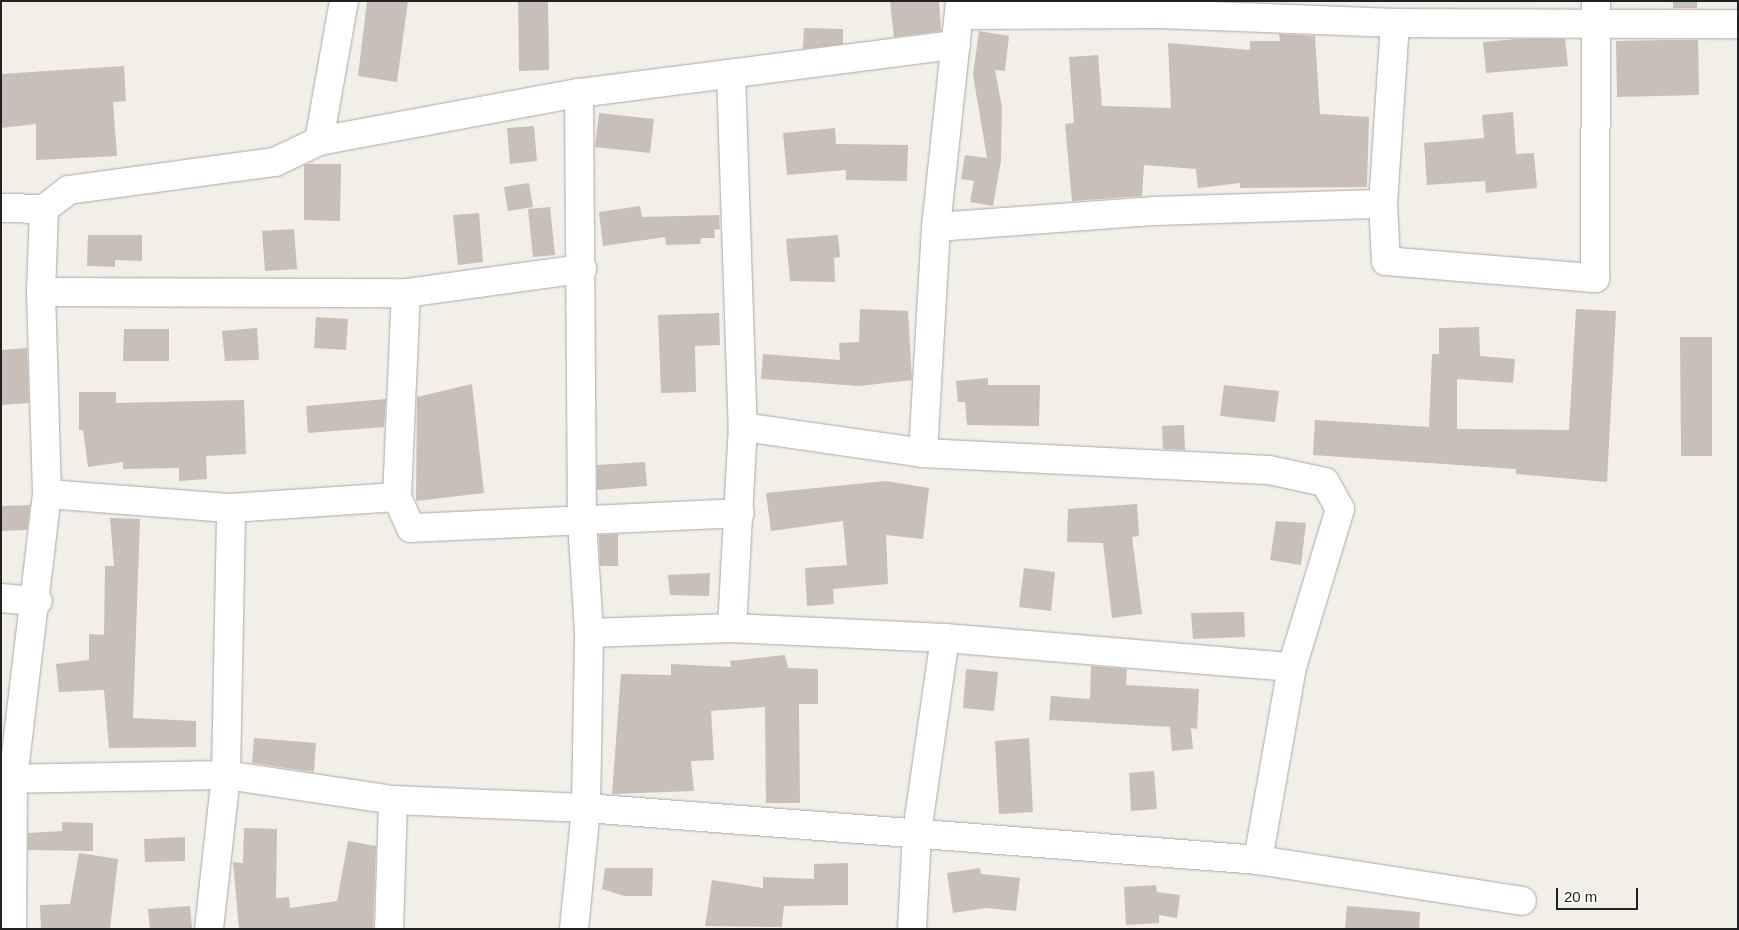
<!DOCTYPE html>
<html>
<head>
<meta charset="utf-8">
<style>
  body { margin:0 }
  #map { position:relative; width:1739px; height:930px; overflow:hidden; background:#f2efe9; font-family:Arial,sans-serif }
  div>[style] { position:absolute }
  .building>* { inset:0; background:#c7bfb8 }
  .roads { filter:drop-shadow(0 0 1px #a9a9a9) drop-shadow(0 0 1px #a9a9a9) }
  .minor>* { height:28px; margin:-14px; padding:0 14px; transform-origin:14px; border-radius:14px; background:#fff }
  span { translate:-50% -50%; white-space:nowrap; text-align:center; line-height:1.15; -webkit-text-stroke:4.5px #fff; paint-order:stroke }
  .frame { position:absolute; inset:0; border:2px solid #222; pointer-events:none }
  .scale { position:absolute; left:1556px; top:888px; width:82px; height:22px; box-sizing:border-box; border:2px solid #222; border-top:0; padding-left:6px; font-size:15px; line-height:18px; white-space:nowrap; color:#222; -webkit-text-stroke:4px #fff; paint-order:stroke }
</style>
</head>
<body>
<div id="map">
  <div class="building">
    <div style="clip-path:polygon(367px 1px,408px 1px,397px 82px,358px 76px)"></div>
    <div style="clip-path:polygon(518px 1px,548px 1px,549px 70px,519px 71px)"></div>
    <div style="clip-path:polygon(890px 1px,939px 1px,941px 31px,894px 37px)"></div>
    <div style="clip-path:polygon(1673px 1px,1697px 1px,1697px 8px,1673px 8px)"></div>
    <div style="clip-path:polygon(804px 28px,843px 29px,843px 44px,803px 49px)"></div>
    <div style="clip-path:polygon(979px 31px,1009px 36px,1005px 71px,995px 70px,1002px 107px,1001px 161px,993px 206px,970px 202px,974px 181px,961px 179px,965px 155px,987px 158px,973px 75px)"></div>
    <div style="clip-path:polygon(1279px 34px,1315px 36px,1320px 114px,1369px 117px,1367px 187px,1240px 188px,1240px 183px,1198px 188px,1196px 169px,1144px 165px,1142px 196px,1072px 201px,1065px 124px,1074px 123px,1069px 57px,1098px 55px,1102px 106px,1171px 108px,1168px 43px,1250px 50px,1250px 41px,1280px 41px)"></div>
    <div style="clip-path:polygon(1517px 39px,1565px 39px,1568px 66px,1486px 73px,1483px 42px)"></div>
    <div style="clip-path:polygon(1671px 40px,1698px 40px,1699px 95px,1617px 97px,1616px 41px)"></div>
    <div style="clip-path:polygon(124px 66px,126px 101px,113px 102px,117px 156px,36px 160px,36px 124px,1px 128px,1px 74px)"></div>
    <div style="clip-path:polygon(1513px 112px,1516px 154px,1534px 153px,1537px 188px,1486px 193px,1485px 181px,1427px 185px,1424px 143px,1484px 138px,1482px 115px)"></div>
    <div style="clip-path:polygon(599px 113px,654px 119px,650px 153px,595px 147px)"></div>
    <div style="clip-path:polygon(534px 126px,537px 161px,510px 164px,507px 128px)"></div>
    <div style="clip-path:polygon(835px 128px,836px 144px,908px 145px,907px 181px,846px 180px,846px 170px,787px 175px,783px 133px)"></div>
    <div style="clip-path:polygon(308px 164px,341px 164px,340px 221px,304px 220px,304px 165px)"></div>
    <div style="clip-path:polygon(529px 183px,533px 207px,508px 211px,504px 187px)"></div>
    <div style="clip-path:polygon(640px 206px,642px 217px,719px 215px,720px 229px,714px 230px,715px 238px,701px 238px,700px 244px,666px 245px,665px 237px,603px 246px,599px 212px)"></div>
    <div style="clip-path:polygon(550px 207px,555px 255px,533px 257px,528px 209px)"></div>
    <div style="clip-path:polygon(479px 213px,483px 262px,458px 265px,453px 215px)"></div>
    <div style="clip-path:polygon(294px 229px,297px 269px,265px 271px,262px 231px)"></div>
    <div style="clip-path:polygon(88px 235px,142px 235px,142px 261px,115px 260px,115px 267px,87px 266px)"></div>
    <div style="clip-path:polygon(838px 235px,840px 257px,834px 258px,835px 282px,790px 281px,786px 239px)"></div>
    <div style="clip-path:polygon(860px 309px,908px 311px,912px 380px,859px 386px,761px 379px,763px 354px,840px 360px,839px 343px,859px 342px)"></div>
    <div style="clip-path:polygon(1576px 309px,1616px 311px,1607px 482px,1516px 474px,1516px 469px,1313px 455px,1315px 420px,1429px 427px,1432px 354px,1439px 354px,1439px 328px,1479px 327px,1480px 356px,1515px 359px,1513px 383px,1457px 379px,1457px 429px,1569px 430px)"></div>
    <div style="clip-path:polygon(719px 313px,720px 345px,695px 346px,696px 392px,661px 393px,658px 315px)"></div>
    <div style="clip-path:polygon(316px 317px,348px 319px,346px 350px,314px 348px)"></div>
    <div style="clip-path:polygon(257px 328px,259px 360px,225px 361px,222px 331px)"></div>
    <div style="clip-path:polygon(124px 329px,169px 329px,169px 361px,123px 361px)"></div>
    <div style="clip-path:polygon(1680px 337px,1712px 337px,1712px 456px,1681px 456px)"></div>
    <div style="clip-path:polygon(27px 348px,29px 403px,1px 405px,1px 350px)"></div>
    <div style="clip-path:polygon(988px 378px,988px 385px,1040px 385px,1039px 426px,967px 425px,965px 402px,958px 402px,956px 381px)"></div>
    <div style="clip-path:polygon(472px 384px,484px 493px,416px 501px,417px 397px)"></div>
    <div style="clip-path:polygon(1224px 385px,1279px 391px,1275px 422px,1220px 416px)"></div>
    <div style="clip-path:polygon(79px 392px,116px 392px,116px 403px,244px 400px,246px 454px,206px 456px,207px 479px,179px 481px,179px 468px,123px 469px,123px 462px,88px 467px,83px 430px,79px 430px)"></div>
    <div style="clip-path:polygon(386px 399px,384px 427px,308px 433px,306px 406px)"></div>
    <div style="clip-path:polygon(1184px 425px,1185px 450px,1163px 449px,1162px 426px)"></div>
    <div style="clip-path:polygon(645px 462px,647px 486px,597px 490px,597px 465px)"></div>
    <div style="clip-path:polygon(886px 481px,929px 488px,923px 539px,886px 535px,888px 584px,833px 589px,834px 604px,807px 606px,805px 568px,847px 565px,843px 521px,771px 531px,766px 493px)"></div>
    <div style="clip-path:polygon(1137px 504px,1139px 536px,1132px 537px,1142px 614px,1112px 618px,1103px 543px,1067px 542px,1068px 509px)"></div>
    <div style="clip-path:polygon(30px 505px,27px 530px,1px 531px,1px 506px)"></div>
    <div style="clip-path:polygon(110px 518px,140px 519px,133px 718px,196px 721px,196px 747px,109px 748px,104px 690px,59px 692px,56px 664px,89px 660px,89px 634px,104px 635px,105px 566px,114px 566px)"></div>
    <div style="clip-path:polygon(1276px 521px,1306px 523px,1301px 565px,1270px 560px)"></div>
    <div style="clip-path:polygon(618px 534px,618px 566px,600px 566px,599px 535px)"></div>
    <div style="clip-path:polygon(1024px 568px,1055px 572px,1051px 611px,1019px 607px)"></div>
    <div style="clip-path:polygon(710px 573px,709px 596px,670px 595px,668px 575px)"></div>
    <div style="clip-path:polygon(1244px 612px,1245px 637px,1193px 639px,1191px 613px)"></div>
    <div style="clip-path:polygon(785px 655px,788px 668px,818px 669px,818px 704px,799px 704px,800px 803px,766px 803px,765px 707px,711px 711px,714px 760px,691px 761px,694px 791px,612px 794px,621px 674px,671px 675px,671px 664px,731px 667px,730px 661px)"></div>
    <div style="clip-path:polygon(1091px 666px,1127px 669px,1126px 685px,1199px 689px,1197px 729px,1191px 728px,1193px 749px,1172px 751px,1170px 727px,1049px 720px,1051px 696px,1090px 699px)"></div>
    <div style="clip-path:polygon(966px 669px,998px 672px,994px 711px,963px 708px)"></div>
    <div style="clip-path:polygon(254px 738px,316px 743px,314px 772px,252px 763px)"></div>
    <div style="clip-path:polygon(1029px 738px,1033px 812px,999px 814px,995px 741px)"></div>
    <div style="clip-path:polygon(1154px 771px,1157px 809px,1131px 811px,1129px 773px)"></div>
    <div style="clip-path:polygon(62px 822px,93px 823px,93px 851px,28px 850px,28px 833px,62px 831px)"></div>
    <div style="clip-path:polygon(244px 828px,277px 829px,276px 898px,289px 897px,290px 908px,337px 901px,348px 841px,376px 846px,373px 929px,239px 929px,233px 862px,243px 863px)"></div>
    <div style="clip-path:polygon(185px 837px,185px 861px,145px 862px,144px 839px)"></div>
    <div style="clip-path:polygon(79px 853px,118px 859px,110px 929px,41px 929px,40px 905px,70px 904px)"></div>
    <div style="clip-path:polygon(848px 863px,848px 905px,784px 906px,782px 927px,705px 926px,712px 880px,763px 888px,763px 877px,814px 879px,814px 864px)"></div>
    <div style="clip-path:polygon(605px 868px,653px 868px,652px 896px,624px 896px,602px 889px)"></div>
    <div style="clip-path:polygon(980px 868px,981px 874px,1020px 878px,1016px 911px,986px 908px,953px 913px,947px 873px)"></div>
    <div style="clip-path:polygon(1156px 885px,1157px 892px,1180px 895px,1177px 918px,1159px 915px,1159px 923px,1126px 925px,1124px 887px)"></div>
    <div style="clip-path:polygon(190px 906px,192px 929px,150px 929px,148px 909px)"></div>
    <div style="clip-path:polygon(1347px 906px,1420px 912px,1419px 929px,1345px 929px)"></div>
  </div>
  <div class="roads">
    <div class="minor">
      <div style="left:960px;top:15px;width:200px;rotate:-0.3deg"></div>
      <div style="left:1160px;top:14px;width:235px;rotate:2.2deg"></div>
      <div style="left:1395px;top:23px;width:343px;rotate:0.2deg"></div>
      <div style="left:731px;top:74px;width:353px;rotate:88.1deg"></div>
      <div style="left:579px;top:93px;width:428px;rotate:89.6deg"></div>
      <div style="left:582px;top:521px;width:112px;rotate:86.4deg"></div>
      <div style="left:319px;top:141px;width:142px;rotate:-79.9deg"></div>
      <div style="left:1383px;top:204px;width:181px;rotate:-86.2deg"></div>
      <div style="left:1px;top:208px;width:43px;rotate:1.3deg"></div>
      <div style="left:936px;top:227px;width:220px;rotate:-4.2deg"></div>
      <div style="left:1155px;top:211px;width:228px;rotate:-1.8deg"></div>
      <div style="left:1383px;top:204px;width:57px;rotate:87deg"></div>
      <div style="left:1386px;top:261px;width:210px;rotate:4.7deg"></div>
      <div style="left:1595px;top:278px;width:277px;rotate:-89.8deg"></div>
      <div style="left:41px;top:292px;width:365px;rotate:0.2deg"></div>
      <div style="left:406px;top:293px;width:178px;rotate:-7.8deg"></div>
      <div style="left:923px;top:453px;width:346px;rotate:2.8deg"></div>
      <div style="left:1269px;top:470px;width:57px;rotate:12.1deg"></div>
      <div style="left:1325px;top:482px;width:31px;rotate:61deg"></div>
      <div style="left:1340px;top:509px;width:165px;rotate:106.9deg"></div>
      <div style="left:1292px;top:667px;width:196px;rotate:100deg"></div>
      <div style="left:47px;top:494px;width:185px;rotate:4.4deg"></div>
      <div style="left:231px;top:508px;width:166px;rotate:-3.8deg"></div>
      <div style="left:397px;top:497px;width:204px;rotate:-87.5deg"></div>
      <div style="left:397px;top:497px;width:34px;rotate:66deg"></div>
      <div style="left:411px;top:528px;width:329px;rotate:-2.6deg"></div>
      <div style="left:1px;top:598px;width:37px;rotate:5deg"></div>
      <div style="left:732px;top:628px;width:213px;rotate:2.7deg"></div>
      <div style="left:945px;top:638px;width:348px;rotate:4.8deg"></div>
      <div style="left:1px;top:779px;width:225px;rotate:-1deg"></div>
      <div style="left:226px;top:775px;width:169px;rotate:8.5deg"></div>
      <div style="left:393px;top:800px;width:193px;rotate:2.4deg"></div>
      <div style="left:586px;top:808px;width:674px;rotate:4.42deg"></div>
      <div style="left:1258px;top:860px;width:267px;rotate:8.8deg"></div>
      <div style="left:12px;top:929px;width:150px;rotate:-89.6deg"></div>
      <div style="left:13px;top:779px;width:287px;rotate:-83.2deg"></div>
      <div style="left:47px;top:494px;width:202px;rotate:-91.7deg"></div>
      <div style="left:41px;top:292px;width:83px;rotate:-87.9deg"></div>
      <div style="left:44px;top:209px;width:31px;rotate:-38deg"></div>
      <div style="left:68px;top:190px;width:209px;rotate:-7.7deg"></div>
      <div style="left:275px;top:162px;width:49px;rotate:-25.5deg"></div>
      <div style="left:319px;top:141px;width:264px;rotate:-10.5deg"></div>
      <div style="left:579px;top:93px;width:380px;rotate:-7.3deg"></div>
      <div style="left:209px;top:929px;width:155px;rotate:-83.7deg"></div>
      <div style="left:226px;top:775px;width:267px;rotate:-88.9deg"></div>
      <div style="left:389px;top:929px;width:129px;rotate:-88.2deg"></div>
      <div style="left:574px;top:929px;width:122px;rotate:-84.3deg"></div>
      <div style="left:586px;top:808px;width:175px;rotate:-89deg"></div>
      <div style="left:589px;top:633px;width:143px;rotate:-2deg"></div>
      <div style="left:732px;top:628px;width:201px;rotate:-86.9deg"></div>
      <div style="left:743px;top:427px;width:182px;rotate:8.2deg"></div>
      <div style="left:923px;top:453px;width:226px;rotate:-86.7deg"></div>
      <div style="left:936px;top:227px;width:227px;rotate:-83.9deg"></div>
      <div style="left:912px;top:929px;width:97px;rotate:-87deg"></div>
      <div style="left:917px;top:832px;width:196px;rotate:-81.8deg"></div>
    </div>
  </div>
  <div class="frame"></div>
  <div class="scale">20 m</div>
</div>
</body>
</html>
